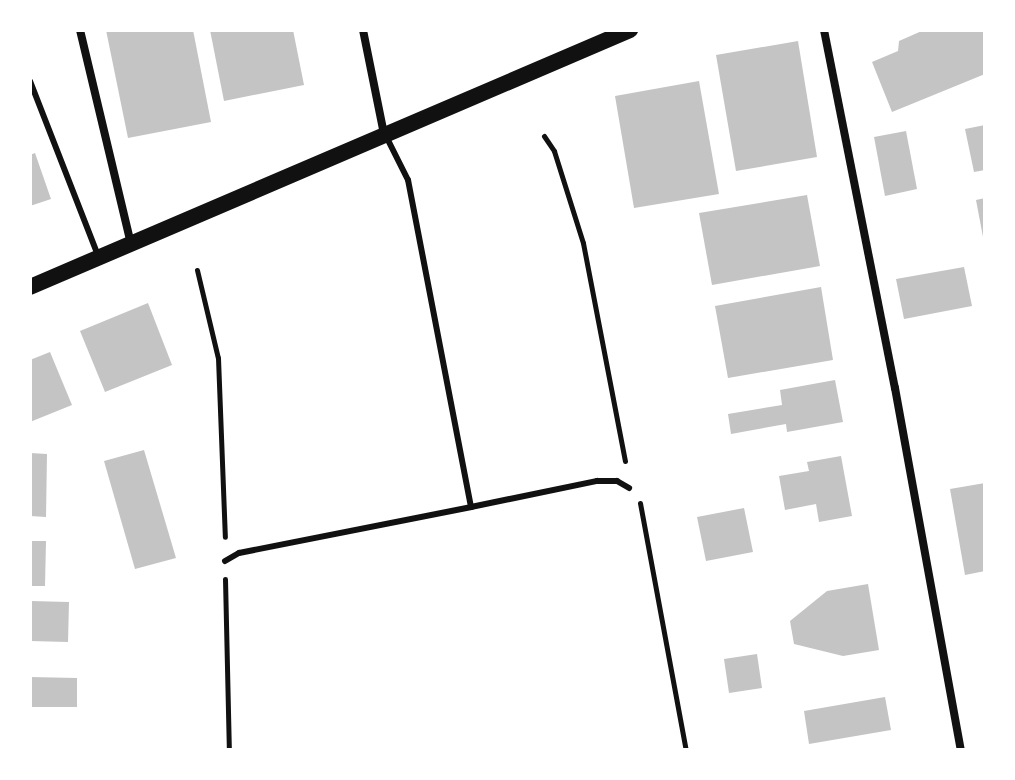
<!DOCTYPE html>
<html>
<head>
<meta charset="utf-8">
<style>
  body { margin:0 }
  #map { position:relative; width:1015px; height:780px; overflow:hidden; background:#fff; font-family:"Space Grotesk",sans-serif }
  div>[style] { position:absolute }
  .building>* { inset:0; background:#c4c4c4 }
  .path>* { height:5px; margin:-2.5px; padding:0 2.5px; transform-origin:2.5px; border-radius:2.5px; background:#111 }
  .service>* { height:6px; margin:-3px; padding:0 3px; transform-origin:3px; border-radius:3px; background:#111 }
  .minor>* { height:8px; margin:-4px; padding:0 4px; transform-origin:4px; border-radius:4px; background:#111 }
  .secondary>* { height:16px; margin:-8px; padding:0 8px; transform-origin:8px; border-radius:8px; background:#111 }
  span { translate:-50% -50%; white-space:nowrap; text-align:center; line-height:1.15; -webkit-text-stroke:7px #fff; paint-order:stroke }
  .frame { position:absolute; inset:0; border:32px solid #fff; pointer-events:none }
</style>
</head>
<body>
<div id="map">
  <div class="building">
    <div style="clip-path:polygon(106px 30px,193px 30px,211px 122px,128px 138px)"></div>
    <div style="clip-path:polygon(210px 30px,293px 30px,304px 85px,224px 101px)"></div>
    <div style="clip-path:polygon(924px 30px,985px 30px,985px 74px,892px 112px,872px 62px,898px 51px,899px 41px)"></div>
    <div style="clip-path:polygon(798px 41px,817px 157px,736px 171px,716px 55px)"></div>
    <div style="clip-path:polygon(699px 81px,719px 194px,634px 208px,615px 96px)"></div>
    <div style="clip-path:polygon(985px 125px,985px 170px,974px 172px,965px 129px)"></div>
    <div style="clip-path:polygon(906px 131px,917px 189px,885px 196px,874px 137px)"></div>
    <div style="clip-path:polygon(35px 153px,51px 199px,30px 206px,30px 155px)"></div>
    <div style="clip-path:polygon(807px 195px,820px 266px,712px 285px,699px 213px)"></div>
    <div style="clip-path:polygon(985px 198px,985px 237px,983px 237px,976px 200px)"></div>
    <div style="clip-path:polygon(964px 267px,972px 306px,904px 319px,896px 279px)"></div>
    <div style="clip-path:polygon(821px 287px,833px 360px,728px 378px,715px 306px)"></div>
    <div style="clip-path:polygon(148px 303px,172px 365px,105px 392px,80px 331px)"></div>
    <div style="clip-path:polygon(50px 352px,72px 405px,30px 422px,30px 360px)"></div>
    <div style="clip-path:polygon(835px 380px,843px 422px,787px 432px,786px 424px,731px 434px,728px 414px,782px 405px,780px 390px)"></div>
    <div style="clip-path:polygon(144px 450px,176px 558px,135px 569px,104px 461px)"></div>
    <div style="clip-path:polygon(30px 453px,47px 454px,46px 517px,30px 516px)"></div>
    <div style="clip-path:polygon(841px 456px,852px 516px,819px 522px,816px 504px,785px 510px,779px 476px,809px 471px,807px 462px)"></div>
    <div style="clip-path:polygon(985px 483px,985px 571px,965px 575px,950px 489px)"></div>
    <div style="clip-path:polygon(744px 508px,753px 552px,706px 561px,697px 517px)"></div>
    <div style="clip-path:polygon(30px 541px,46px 541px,45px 586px,30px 586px)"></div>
    <div style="clip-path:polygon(868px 584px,879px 650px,843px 656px,794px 644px,790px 621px,827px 591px)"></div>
    <div style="clip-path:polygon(30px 601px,69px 602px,68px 642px,30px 641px)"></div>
    <div style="clip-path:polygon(757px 654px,762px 688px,729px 693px,724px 659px)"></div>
    <div style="clip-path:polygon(30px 677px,77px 678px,77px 707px,30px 707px)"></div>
    <div style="clip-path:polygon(885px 697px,891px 730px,809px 744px,804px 711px)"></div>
  </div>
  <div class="path">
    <div style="left:544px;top:136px;width:18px;rotate:56deg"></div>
    <div style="left:554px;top:151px;width:96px;rotate:72.5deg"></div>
    <div style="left:583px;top:243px;width:222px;rotate:79.1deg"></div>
    <div style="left:197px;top:270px;width:90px;rotate:76.6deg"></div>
    <div style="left:218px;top:358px;width:179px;rotate:87.8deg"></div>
    <div style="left:640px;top:503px;width:251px;rotate:79.5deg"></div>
    <div style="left:225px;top:579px;width:171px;rotate:88.7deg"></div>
  </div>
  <div class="service">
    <div style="left:30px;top:81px;width:187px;rotate:68.7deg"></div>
    <div style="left:471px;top:507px;width:129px;rotate:-11.7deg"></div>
    <div style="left:597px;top:481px;width:20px"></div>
    <div style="left:617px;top:481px;width:14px;rotate:30deg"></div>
    <div style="left:225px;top:561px;width:16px;rotate:-30deg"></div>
    <div style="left:239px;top:553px;width:237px;rotate:-11.2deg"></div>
    <div style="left:471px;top:507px;width:333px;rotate:-100.9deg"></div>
    <div style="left:408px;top:180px;width:47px;rotate:-116.6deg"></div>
  </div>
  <div class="minor">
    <div style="left:80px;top:30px;width:220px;rotate:76.6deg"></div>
    <div style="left:363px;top:30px;width:106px;rotate:78.6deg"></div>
    <div style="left:824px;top:30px;width:365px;rotate:78.8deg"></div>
    <div style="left:895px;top:388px;width:368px;rotate:79.7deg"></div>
  </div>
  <div class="secondary">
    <div style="left:30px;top:287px;width:653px;rotate:-23.19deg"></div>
  </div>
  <div class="frame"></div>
</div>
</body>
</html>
